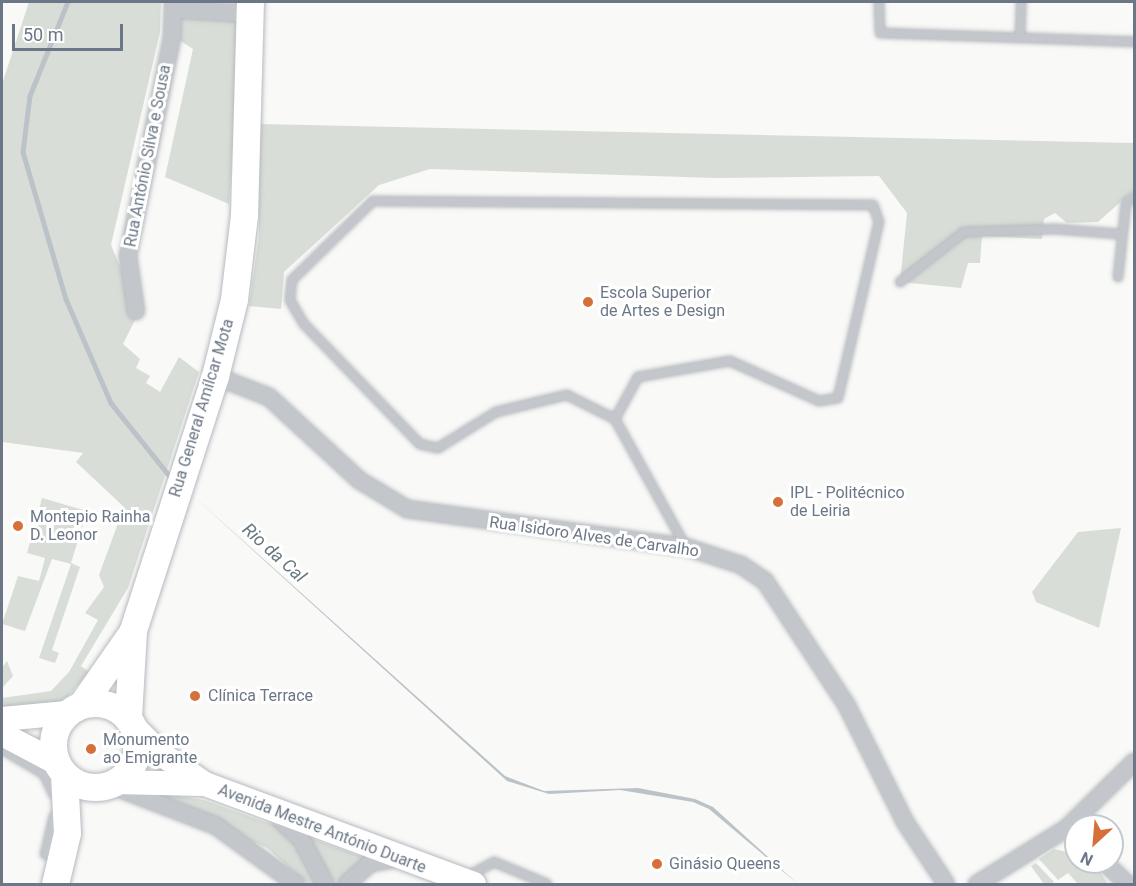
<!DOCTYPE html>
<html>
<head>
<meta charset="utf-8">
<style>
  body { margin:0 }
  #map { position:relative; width:1136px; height:886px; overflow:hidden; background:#f9f9f7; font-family:Roboto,sans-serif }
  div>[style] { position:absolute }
  .green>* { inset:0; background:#d8ded7 }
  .water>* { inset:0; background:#bbc3c9 }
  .stream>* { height:4.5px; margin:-2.25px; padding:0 2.25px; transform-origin:2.25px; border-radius:2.25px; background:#bbc3c9 }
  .roads { filter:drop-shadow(0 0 2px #b6babf) drop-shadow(0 0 2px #b6babf) }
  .service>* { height:8px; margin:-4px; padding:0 4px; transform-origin:4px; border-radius:4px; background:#c3c6ca }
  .minor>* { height:16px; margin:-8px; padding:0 8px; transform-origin:8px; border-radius:8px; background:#c3c6ca }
  .secondary>* { height:24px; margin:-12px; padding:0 12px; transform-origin:12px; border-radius:12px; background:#fff }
  .primary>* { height:27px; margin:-13.5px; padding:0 13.5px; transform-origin:13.5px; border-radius:13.5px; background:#fff }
  .primary>.ring { margin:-13.5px; padding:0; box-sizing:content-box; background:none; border:27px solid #fff; border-radius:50% }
  .dots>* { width:16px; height:16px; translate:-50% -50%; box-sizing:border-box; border:3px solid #fff; border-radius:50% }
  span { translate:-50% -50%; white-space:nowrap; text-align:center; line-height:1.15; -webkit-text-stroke:6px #fff; paint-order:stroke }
  .street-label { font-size:16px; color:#6b7786 }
  .poi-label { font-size:16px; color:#6b7786 }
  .left { translate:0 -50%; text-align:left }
  .water-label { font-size:18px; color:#677780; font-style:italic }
  .frame { position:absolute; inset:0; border:3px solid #6b7786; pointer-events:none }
  .north { position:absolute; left:1064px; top:814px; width:60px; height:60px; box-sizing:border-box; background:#fff; border:2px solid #c4c9cf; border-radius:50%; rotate:206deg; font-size:16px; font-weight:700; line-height:24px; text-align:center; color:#6b7786 }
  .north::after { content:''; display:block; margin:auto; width:21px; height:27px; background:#d6703b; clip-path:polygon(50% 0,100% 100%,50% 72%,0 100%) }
  .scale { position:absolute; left:12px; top:24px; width:111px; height:27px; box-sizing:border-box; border:3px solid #6b7786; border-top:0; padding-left:8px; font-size:18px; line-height:21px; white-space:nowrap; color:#6b7786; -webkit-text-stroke:4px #fff; paint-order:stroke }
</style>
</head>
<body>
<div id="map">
  <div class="green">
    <div style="clip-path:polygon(29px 2px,161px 2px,160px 32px,111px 245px,139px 312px,123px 344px,140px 359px,136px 368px,150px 376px,146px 383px,160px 392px,179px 357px,199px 372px,128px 588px,81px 666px,89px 672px,67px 697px,44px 708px,2px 710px,2px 698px,51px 691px,69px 672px,98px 620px,85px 613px,104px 587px,99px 575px,124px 507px,76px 462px,83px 453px,2px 442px,2px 84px)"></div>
    <div style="clip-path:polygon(177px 18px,241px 21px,229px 204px,165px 177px,193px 49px,176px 38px)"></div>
    <div style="clip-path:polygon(260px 124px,1134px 143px,1134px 190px,1098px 222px,1067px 223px,1055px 213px,1044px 219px,1042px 239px,982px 236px,980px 263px,968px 263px,961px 288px,900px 282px,907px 213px,879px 176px,716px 178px,430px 169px,379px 185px,284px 272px,281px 309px,249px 306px,259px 236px)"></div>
    <div style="clip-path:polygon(42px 498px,87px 511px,71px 563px,80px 567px,52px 650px,59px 653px,55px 663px,39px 658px,71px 564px,52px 559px,25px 631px,2px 624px,18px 576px,39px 581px,45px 558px,27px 553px)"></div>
    <div style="clip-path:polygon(1121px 528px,1099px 628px,1036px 602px,1032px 592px,1078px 532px)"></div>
    <div style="clip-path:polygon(7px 661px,13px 676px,3px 687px,2px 668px)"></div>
    <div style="clip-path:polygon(144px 791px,204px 800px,368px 859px,342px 884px,308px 884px,267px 848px)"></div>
    <div style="clip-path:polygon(1054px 849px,1076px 854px,1076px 862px,1093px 862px,1108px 884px,1078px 884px,1068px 873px,1058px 880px,1039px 859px)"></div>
    <div style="clip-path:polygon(1036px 863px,1054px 882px,1051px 884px,1044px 884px,1031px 866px)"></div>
  </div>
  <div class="water">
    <div style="clip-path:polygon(190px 493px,505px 776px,544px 791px,638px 788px,695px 799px,713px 807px,798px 884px,709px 809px,693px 802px,620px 790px,549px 794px,507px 781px)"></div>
  </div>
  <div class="stream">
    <div style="left:68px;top:2px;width:101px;rotate:112deg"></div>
    <div style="left:30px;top:96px;width:56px;rotate:97.1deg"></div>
    <div style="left:23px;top:152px;width:153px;rotate:73.7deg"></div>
    <div style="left:66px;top:299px;width:113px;rotate:66.6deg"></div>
    <div style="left:111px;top:403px;width:97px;rotate:51.2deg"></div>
  </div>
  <div class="roads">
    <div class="service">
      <div style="left:879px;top:2px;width:31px;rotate:88deg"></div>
      <div style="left:880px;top:33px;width:254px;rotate:2deg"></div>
      <div style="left:1020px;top:38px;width:36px;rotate:-88deg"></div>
      <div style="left:1118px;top:277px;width:74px;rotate:-83.8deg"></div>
      <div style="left:1126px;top:203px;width:10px;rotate:-37deg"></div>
      <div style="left:900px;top:282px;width:81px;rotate:-38deg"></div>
      <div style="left:964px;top:232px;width:91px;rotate:-1.9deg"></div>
      <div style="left:1055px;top:229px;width:65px;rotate:4.4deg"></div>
      <div style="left:615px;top:419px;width:48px;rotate:-61.3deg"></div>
      <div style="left:638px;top:377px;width:93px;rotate:-9.9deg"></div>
      <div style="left:730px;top:361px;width:98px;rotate:24.2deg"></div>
      <div style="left:819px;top:401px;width:19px;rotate:-9deg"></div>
      <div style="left:838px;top:398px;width:181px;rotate:-76.9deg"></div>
      <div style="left:879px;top:222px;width:18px;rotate:-109deg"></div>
      <div style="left:873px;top:205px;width:500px;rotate:-179.54deg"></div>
      <div style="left:373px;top:201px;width:113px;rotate:135.7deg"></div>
      <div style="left:292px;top:280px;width:20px;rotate:96deg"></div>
      <div style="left:290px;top:300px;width:28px;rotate:60deg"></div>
      <div style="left:304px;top:324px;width:167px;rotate:46deg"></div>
      <div style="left:420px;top:444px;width:18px;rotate:13deg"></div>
      <div style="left:438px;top:448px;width:68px;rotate:-31.8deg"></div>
      <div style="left:496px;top:412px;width:73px;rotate:-13.5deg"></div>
      <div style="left:567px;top:395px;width:54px;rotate:26.6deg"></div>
      <div style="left:615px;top:419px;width:146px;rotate:61deg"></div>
      <div style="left:2px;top:749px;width:49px;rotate:30.8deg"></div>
      <div style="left:44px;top:774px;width:23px;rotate:65deg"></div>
      <div style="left:54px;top:816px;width:39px;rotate:103deg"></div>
      <div style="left:45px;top:854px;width:14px;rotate:17deg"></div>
      <div style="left:466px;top:877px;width:32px;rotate:-28deg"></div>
      <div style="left:494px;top:862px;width:57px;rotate:22.5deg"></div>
    </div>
    <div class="minor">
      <div style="left:173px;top:9px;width:77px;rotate:3.7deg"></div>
      <div style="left:136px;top:311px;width:56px;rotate:-98.3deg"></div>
      <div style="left:128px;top:256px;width:222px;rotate:-78.6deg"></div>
      <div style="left:172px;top:38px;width:36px;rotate:-88deg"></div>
      <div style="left:215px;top:376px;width:58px;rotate:21.3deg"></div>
      <div style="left:269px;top:397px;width:122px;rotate:42.7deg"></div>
      <div style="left:359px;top:480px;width:56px;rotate:31.1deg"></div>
      <div style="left:407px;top:509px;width:282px;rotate:7.8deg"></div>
      <div style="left:686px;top:547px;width:58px;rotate:18.1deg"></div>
      <div style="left:741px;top:565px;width:29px;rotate:34deg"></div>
      <div style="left:765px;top:581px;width:149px;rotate:56.7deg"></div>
      <div style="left:847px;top:706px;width:130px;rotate:63.4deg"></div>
      <div style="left:905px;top:822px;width:74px;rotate:56.5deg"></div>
      <div style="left:110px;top:785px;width:114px;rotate:21.1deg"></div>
      <div style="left:216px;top:826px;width:99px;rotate:35.9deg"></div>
      <div style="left:273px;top:813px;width:38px;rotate:43deg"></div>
      <div style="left:301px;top:839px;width:51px;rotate:61.9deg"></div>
      <div style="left:1104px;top:862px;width:33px;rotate:43deg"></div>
      <div style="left:347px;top:884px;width:31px;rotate:-42deg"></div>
      <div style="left:370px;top:863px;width:26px;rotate:-9deg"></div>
      <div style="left:977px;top:884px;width:106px;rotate:-31.9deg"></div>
      <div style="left:1067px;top:828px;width:94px;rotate:-44.6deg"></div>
    </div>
    <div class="secondary">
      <div style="left:2px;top:719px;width:65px;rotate:-5.3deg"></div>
      <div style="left:135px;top:728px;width:37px;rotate:45deg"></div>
      <div style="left:161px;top:754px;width:53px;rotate:34.3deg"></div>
      <div style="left:205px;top:784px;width:287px;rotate:20.4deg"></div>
      <div style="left:2px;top:734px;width:62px;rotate:27.8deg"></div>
      <div style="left:116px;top:782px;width:86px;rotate:1.3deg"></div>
    </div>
    <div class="primary">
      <div class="ring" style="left:53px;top:703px;width:57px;height:57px"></div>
      <div style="left:82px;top:704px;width:89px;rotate:-55.1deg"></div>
      <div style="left:128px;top:717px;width:87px;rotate:-86.7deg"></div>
      <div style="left:133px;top:630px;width:267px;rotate:-72.1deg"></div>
      <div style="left:215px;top:376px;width:79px;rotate:-76.1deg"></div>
      <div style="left:234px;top:299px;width:85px;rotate:-83.2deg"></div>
      <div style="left:244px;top:215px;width:213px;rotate:-88.4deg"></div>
      <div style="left:55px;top:884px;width:52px;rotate:-76.8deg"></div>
      <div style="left:67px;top:833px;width:59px;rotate:-92.9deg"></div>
    </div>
  </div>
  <div class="dots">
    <div style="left:588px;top:302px;background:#d6703b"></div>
    <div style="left:778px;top:502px;background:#d6703b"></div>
    <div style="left:18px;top:526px;background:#d6703b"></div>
    <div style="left:195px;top:696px;background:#d6703b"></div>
    <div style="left:91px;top:749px;background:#d6703b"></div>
    <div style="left:657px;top:864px;background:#d6703b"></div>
  </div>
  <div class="street-label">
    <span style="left:148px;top:156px;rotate:-79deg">Rua António Silva e Sousa</span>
    <span style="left:202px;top:408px;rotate:-73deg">Rua General Amílcar Mota</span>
    <span style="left:594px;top:537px;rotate:8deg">Rua Isidoro Alves de Carvalho</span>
    <span style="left:322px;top:829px;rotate:21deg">Avenida Mestre António Duarte</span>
  </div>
  <div class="poi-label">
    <span class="left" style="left:600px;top:302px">Escola Superior<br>de Artes e Design</span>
    <span class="left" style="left:790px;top:502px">IPL - Politécnico<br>de Leiria</span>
    <span class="left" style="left:30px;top:526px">Montepio Rainha<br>D. Leonor</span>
    <span class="left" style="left:208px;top:696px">Clínica Terrace</span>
    <span class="left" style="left:103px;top:749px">Monumento<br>ao Emigrante</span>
    <span class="left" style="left:669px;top:864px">Ginásio Queens</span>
  </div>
  <div class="water-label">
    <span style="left:274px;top:553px;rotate:42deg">Rio da Cal</span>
  </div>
  <div class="frame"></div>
  <div class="north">N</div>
  <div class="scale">50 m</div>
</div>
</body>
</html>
